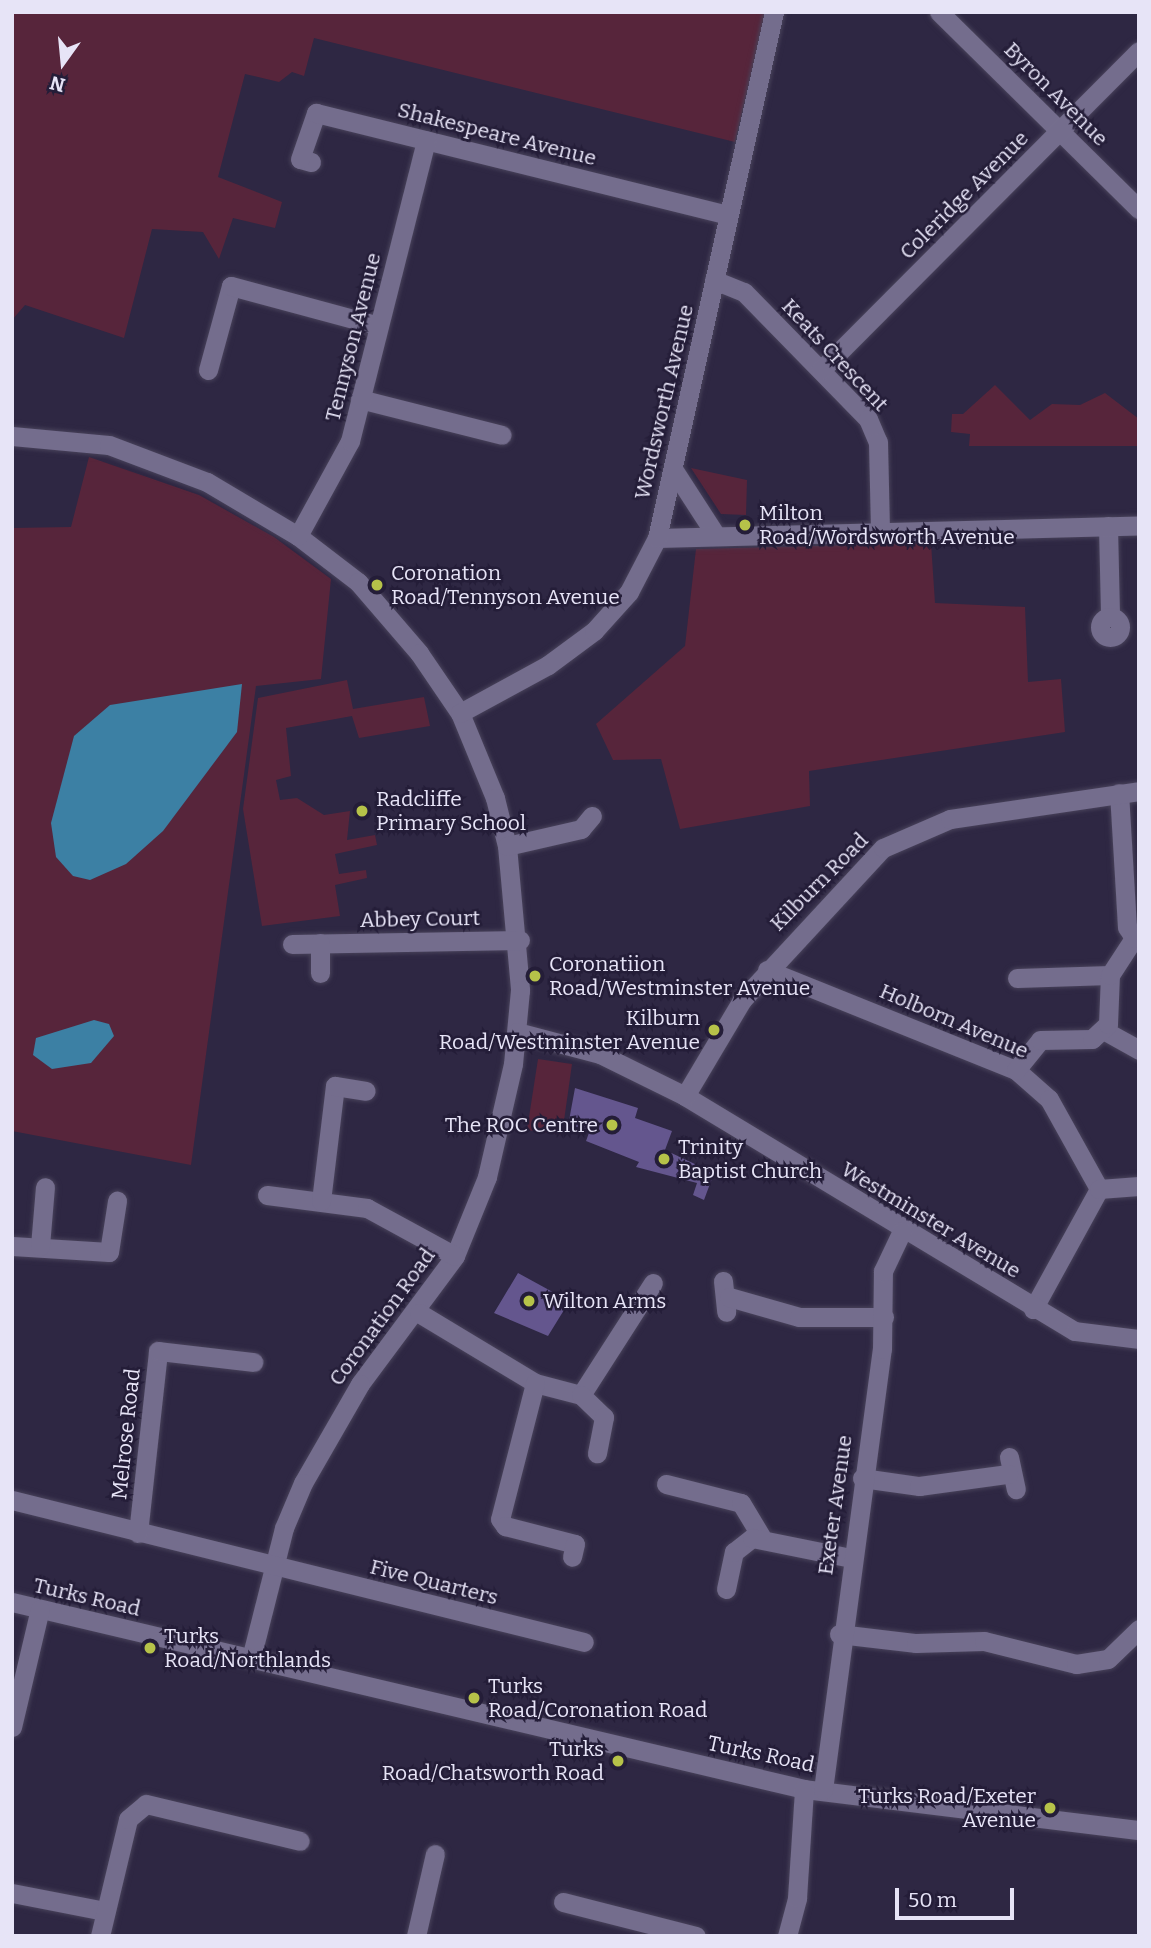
<!DOCTYPE html>
<html>
<head>
<meta charset="utf-8">
<style>
  body { margin:0 }
  #map { position:relative; width:1151px; height:1948px; overflow:hidden; background:#2e2743; font-family:Bitter,serif }
  div>[style] { position:absolute }
  .green>* { inset:0; background:#57253b }
  .water>* { inset:0; background:#3c80a4 }
  .building>* { inset:0; background:#64568e }
  .roads { filter:drop-shadow(0 0 2px #48425a) drop-shadow(0 0 2px #48425a) }
  .minor>* { height:19px; margin:-9.5px; padding:0 9.5px; transform-origin:9.5px; border-radius:9.5px; background:#746d8d }
  .minor>.ring { margin:-9.5px; padding:0; box-sizing:content-box; background:none; border:19px solid #746d8d; border-radius:50% }
  .dots>* { width:19px; height:19px; translate:-50% -50%; box-sizing:border-box; border:4px solid #241d38; border-radius:50% }
  span { translate:-50% -50%; white-space:nowrap; text-align:center; line-height:1.15; -webkit-text-stroke:5px #241d38; paint-order:stroke }
  .street-label { font-size:21px; color:#e7e4f7 }
  .poi-label { font-size:21px; color:#e7e4f7 }
  .left { translate:0 -50%; text-align:left }
  .right { translate:-100% -50%; text-align:right }
  .frame { position:absolute; inset:0; border:14px solid #e7e4f7; pointer-events:none }
  .north { position:absolute; left:28px; top:28px; width:70px; height:70px; -webkit-text-stroke:5px #241d38; paint-order:stroke; rotate:195deg; font-size:19px; font-weight:700; line-height:28px; text-align:center; color:#e7e4f7 }
  .north::after { content:''; display:block; margin:auto; width:24px; height:32px; background:#e7e4f7; clip-path:polygon(50% 0,100% 100%,50% 72%,0 100%) }
  .scale { position:absolute; left:895px; top:1888px; width:119px; height:32px; box-sizing:border-box; border:4px solid #e7e4f7; border-top:0; padding-left:9px; font-size:21px; line-height:24px; white-space:nowrap; color:#e7e4f7; -webkit-text-stroke:5px #241d38; paint-order:stroke }
</style>
</head>
<body>
<div id="map">
  <div class="green">
    <div style="clip-path:polygon(12px 12px,208px 14px,766px 12px,735px 142px,314px 38px,304px 76px,292px 72px,279px 82px,245px 74px,218px 177px,282px 202px,275px 228px,233px 218px,219px 259px,203px 232px,152px 229px,124px 338px,25px 305px,12px 320px)"></div>
    <div style="clip-path:polygon(995px 385px,1030px 420px,1052px 404px,1080px 405px,1105px 393px,1139px 419px,1139px 446px,969px 446px,970px 434px,951px 432px,952px 414px,963px 414px)"></div>
    <div style="clip-path:polygon(89px 457px,199px 495px,274px 537px,331px 579px,321px 679px,256px 686px,191px 1165px,12px 1131px,12px 528px,71px 527px)"></div>
    <div style="clip-path:polygon(691px 468px,747px 480px,746px 515px,721px 514px)"></div>
    <div style="clip-path:polygon(931px 543px,935px 603px,1025px 607px,1028px 682px,1061px 679px,1065px 732px,809px 771px,810px 806px,680px 829px,661px 759px,613px 760px,596px 724px,685px 646px,696px 549px)"></div>
    <div style="clip-path:polygon(347px 680px,353px 709px,424px 697px,430px 726px,359px 738px,352px 716px,286px 728px,291px 776px,276px 780px,280px 800px,297px 798px,324px 815px,350px 811px,347px 840px,375px 835px,377px 845px,335px 854px,339px 874px,366px 870px,367px 878px,335px 885px,340px 916px,262px 926px,243px 809px,258px 698px)"></div>
    <div style="clip-path:polygon(538px 1059px,572px 1064px,562px 1135px,527px 1130px)"></div>
  </div>
  <div class="water">
    <div style="clip-path:polygon(242px 684px,237px 732px,163px 831px,126px 864px,90px 880px,73px 876px,56px 857px,51px 823px,74px 736px,110px 705px)"></div>
    <div style="clip-path:polygon(94px 1020px,109px 1024px,114px 1036px,91px 1063px,52px 1069px,33px 1055px,36px 1038px)"></div>
  </div>
  <div class="building">
    <div style="clip-path:polygon(575px 1088px,638px 1108px,635px 1118px,672px 1131px,665px 1150px,714px 1173px,704px 1200px,693px 1195px,697px 1183px,636px 1167px,639px 1162px,586px 1141px,590px 1130px,568px 1126px)"></div>
    <div style="clip-path:polygon(518px 1273px,560px 1296px,555px 1305px,564px 1310px,548px 1336px,494px 1313px)"></div>
  </div>
  <div class="roads">
    <div class="minor">
      <div style="left:939px;top:12px;width:281px;rotate:44.6deg"></div>
      <div style="left:311px;top:162px;width:11px;rotate:-165deg"></div>
      <div style="left:300px;top:159px;width:49px;rotate:-70.8deg"></div>
      <div style="left:316px;top:113px;width:423px;rotate:13.9deg"></div>
      <div style="left:714px;top:280px;width:32px;rotate:22deg"></div>
      <div style="left:744px;top:292px;width:177px;rotate:45.7deg"></div>
      <div style="left:868px;top:419px;width:25px;rotate:67deg"></div>
      <div style="left:878px;top:442px;width:88px;rotate:88.7deg"></div>
      <div style="left:208px;top:370px;width:87px;rotate:-74.7deg"></div>
      <div style="left:231px;top:286px;width:153px;rotate:15.1deg"></div>
      <div style="left:821px;top:370px;width:450px;rotate:-45.1deg"></div>
      <div style="left:360px;top:399px;width:146px;rotate:14.2deg"></div>
      <div style="left:12px;top:436px;width:97px;rotate:5.3deg"></div>
      <div style="left:109px;top:445px;width:105px;rotate:20.7deg"></div>
      <div style="left:207px;top:482px;width:106px;rotate:30.7deg"></div>
      <div style="left:298px;top:536px;width:76px;rotate:37.5deg"></div>
      <div style="left:358px;top:582px;width:94px;rotate:49.3deg"></div>
      <div style="left:419px;top:653px;width:73px;rotate:55.7deg"></div>
      <div style="left:460px;top:713px;width:92px;rotate:67.6deg"></div>
      <div style="left:495px;top:798px;width:49px;rotate:76deg"></div>
      <div style="left:507px;top:846px;width:145px;rotate:84.8deg"></div>
      <div style="left:520px;top:990px;width:74px;rotate:95.4deg"></div>
      <div style="left:513px;top:1064px;width:116px;rotate:103deg"></div>
      <div style="left:487px;top:1177px;width:85px;rotate:112.1deg"></div>
      <div style="left:455px;top:1256px;width:159px;rotate:126.6deg"></div>
      <div style="left:360px;top:1384px;width:114px;rotate:119.9deg"></div>
      <div style="left:303px;top:1483px;width:49px;rotate:112.9deg"></div>
      <div style="left:284px;top:1528px;width:134px;rotate:104.2deg"></div>
      <div style="left:673px;top:469px;width:77px;rotate:57.1deg"></div>
      <div style="left:1108px;top:526px;width:91px;rotate:88.7deg"></div>
      <div style="left:298px;top:536px;width:108px;rotate:-61.3deg"></div>
      <div style="left:350px;top:441px;width:310px;rotate:-75.8deg"></div>
      <div style="left:657px;top:538px;width:482px;rotate:-1.5deg"></div>
      <div class="ring" style="left:1100px;top:617px;width:1px;height:1px"></div>
      <div style="left:460px;top:713px;width:100px;rotate:-28.6deg"></div>
      <div style="left:548px;top:665px;width:57px;rotate:-36.5deg"></div>
      <div style="left:594px;top:631px;width:52px;rotate:-48.1deg"></div>
      <div style="left:629px;top:592px;width:61px;rotate:-62.6deg"></div>
      <div style="left:657px;top:538px;width:539px;rotate:-77.46deg"></div>
      <div style="left:507px;top:846px;width:76px;rotate:-12.9deg"></div>
      <div style="left:581px;top:829px;width:17px;rotate:-50deg"></div>
      <div style="left:292px;top:944px;width:228px;rotate:-1deg"></div>
      <div style="left:767px;top:970px;width:268px;rotate:21.9deg"></div>
      <div style="left:1016px;top:1070px;width:44px;rotate:41.3deg"></div>
      <div style="left:1049px;top:1099px;width:103px;rotate:60.9deg"></div>
      <div style="left:1099px;top:1189px;width:137px;rotate:118.8deg"></div>
      <div style="left:320px;top:973px;width:30px;rotate:-90deg"></div>
      <div style="left:1017px;top:978px;width:93px;rotate:-1.8deg"></div>
      <div style="left:1105px;top:1031px;width:39px;rotate:29deg"></div>
      <div style="left:517px;top:1032px;width:86px;rotate:14.8deg"></div>
      <div style="left:600px;top:1054px;width:95px;rotate:26.3deg"></div>
      <div style="left:685px;top:1096px;width:455px;rotate:31.1deg"></div>
      <div style="left:1075px;top:1331px;width:64px;rotate:7.1deg"></div>
      <div style="left:1016px;top:1070px;width:38px;rotate:-51deg"></div>
      <div style="left:1040px;top:1040px;width:52px;rotate:-1.1deg"></div>
      <div style="left:1092px;top:1039px;width:22px;rotate:-43deg"></div>
      <div style="left:1108px;top:1024px;width:49px;rotate:-87.7deg"></div>
      <div style="left:1110px;top:975px;width:44px;rotate:-57deg"></div>
      <div style="left:1134px;top:938px;width:13px;rotate:-122deg"></div>
      <div style="left:1127px;top:927px;width:134px;rotate:-93.4deg"></div>
      <div style="left:685px;top:1096px;width:112px;rotate:-59.3deg"></div>
      <div style="left:742px;top:1000px;width:207px;rotate:-47.2deg"></div>
      <div style="left:883px;top:848px;width:73px;rotate:-23.4deg"></div>
      <div style="left:950px;top:819px;width:191px;rotate:-8.4deg"></div>
      <div style="left:1099px;top:1189px;width:40px;rotate:-4.3deg"></div>
      <div style="left:267px;top:1195px;width:101px;rotate:7.4deg"></div>
      <div style="left:367px;top:1208px;width:100px;rotate:28.6deg"></div>
      <div style="left:321px;top:1201px;width:116px;rotate:-83.1deg"></div>
      <div style="left:335px;top:1086px;width:31px;rotate:9deg"></div>
      <div style="left:12px;top:1246px;width:97px;rotate:3.5deg"></div>
      <div style="left:109px;top:1252px;width:52px;rotate:-81.1deg"></div>
      <div style="left:40px;top:1246px;width:59px;rotate:-85.2deg"></div>
      <div style="left:723px;top:1281px;width:31px;rotate:84deg"></div>
      <div style="left:729px;top:1297px;width:73px;rotate:15.9deg"></div>
      <div style="left:799px;top:1317px;width:85px"></div>
      <div style="left:419px;top:1313px;width:135px;rotate:31.1deg"></div>
      <div style="left:535px;top:1383px;width:48px;rotate:14.6deg"></div>
      <div style="left:581px;top:1395px;width:133px;rotate:-57.3deg"></div>
      <div style="left:535px;top:1383px;width:140px;rotate:104.4deg"></div>
      <div style="left:500px;top:1519px;width:9px;rotate:54deg"></div>
      <div style="left:505px;top:1526px;width:72px;rotate:14.4deg"></div>
      <div style="left:575px;top:1544px;width:13px;rotate:103deg"></div>
      <div style="left:581px;top:1395px;width:32px;rotate:44deg"></div>
      <div style="left:604px;top:1417px;width:37px;rotate:101deg"></div>
      <div style="left:1009px;top:1457px;width:33px;rotate:78deg"></div>
      <div style="left:862px;top:1478px;width:58px;rotate:8deg"></div>
      <div style="left:919px;top:1486px;width:90px;rotate:-7.7deg"></div>
      <div style="left:666px;top:1484px;width:77px;rotate:14.2deg"></div>
      <div style="left:741px;top:1503px;width:39px;rotate:59deg"></div>
      <div style="left:12px;top:1500px;width:589px;rotate:13.94deg"></div>
      <div style="left:138px;top:1533px;width:183px;rotate:-83.7deg"></div>
      <div style="left:158px;top:1351px;width:96px;rotate:6.6deg"></div>
      <div style="left:726px;top:1589px;width:38px;rotate:-78deg"></div>
      <div style="left:734px;top:1552px;width:23px;rotate:-38deg"></div>
      <div style="left:752px;top:1538px;width:101px;rotate:11.4deg"></div>
      <div style="left:12px;top:1602px;width:814px;rotate:13.28deg"></div>
      <div style="left:804px;top:1789px;width:337px;rotate:7deg"></div>
      <div style="left:839px;top:1634px;width:78px;rotate:6.7deg"></div>
      <div style="left:916px;top:1643px;width:68px;rotate:-1.7deg"></div>
      <div style="left:984px;top:1641px;width:95px;rotate:14deg"></div>
      <div style="left:1076px;top:1664px;width:32px;rotate:-9deg"></div>
      <div style="left:1108px;top:1659px;width:43px;rotate:-44.1deg"></div>
      <div style="left:12px;top:1727px;width:121px;rotate:-76.7deg"></div>
      <div style="left:823px;top:1790px;width:445px;rotate:-82.4deg"></div>
      <div style="left:882px;top:1349px;width:78px;rotate:-89.3deg"></div>
      <div style="left:883px;top:1271px;width:44px;rotate:-64.6deg"></div>
      <div style="left:12px;top:1893px;width:95px;rotate:11deg"></div>
      <div style="left:563px;top:1902px;width:137px;rotate:14.3deg"></div>
      <div style="left:100px;top:1936px;width:120px;rotate:-76.5deg"></div>
      <div style="left:128px;top:1819px;width:23px;rotate:-40deg"></div>
      <div style="left:146px;top:1804px;width:158px;rotate:13.5deg"></div>
      <div style="left:416px;top:1936px;width:84px;rotate:-77deg"></div>
      <div style="left:787px;top:1936px;width:39px;rotate:-75deg"></div>
      <div style="left:797px;top:1898px;width:109px;rotate:-86.3deg"></div>
    </div>
  </div>
  <div class="dots">
    <div style="left:745px;top:525px;background:#b6c249"></div>
    <div style="left:377px;top:585px;background:#b6c249"></div>
    <div style="left:362px;top:811px;background:#b6c249"></div>
    <div style="left:535px;top:976px;background:#b6c249"></div>
    <div style="left:714px;top:1030px;background:#b6c249"></div>
    <div style="left:612px;top:1125px;background:#b6c249"></div>
    <div style="left:664px;top:1159px;background:#b6c249"></div>
    <div style="left:529px;top:1301px;background:#b6c249"></div>
    <div style="left:150px;top:1648px;background:#b6c249"></div>
    <div style="left:474px;top:1698px;background:#b6c249"></div>
    <div style="left:618px;top:1761px;background:#b6c249"></div>
    <div style="left:1050px;top:1808px;background:#b6c249"></div>
  </div>
  <div class="street-label">
    <span style="left:1056px;top:94px;rotate:45deg">Byron Avenue</span>
    <span style="left:497px;top:134px;rotate:14deg">Shakespeare Avenue</span>
    <span style="left:964px;top:195px;rotate:-45deg">Coleridge Avenue</span>
    <span style="left:353px;top:337px;rotate:-76deg">Tennyson Avenue</span>
    <span style="left:835px;top:355px;rotate:47deg">Keats Crescent</span>
    <span style="left:664px;top:402px;rotate:-77deg">Wordsworth Avenue</span>
    <span style="left:819px;top:882px;rotate:-45deg">Kilburn Road</span>
    <span style="left:420px;top:919px;rotate:-1deg">Abbey Court</span>
    <span style="left:954px;top:1021px;rotate:23deg">Holborn Avenue</span>
    <span style="left:931px;top:1220px;rotate:31deg">Westminster Avenue</span>
    <span style="left:382px;top:1317px;rotate:-54deg">Coronation Road</span>
    <span style="left:126px;top:1434px;rotate:-84deg">Melrose Road</span>
    <span style="left:835px;top:1505px;rotate:-82deg">Exeter Avenue</span>
    <span style="left:434px;top:1582px;rotate:14deg">Five Quarters</span>
    <span style="left:87px;top:1597px;rotate:13deg">Turks Road</span>
    <span style="left:761px;top:1754px;rotate:12deg">Turks Road</span>
  </div>
  <div class="poi-label">
    <span class="left" style="left:759px;top:525px">Milton<br>Road/Wordsworth Avenue</span>
    <span class="left" style="left:391px;top:585px">Coronation<br>Road/Tennyson Avenue</span>
    <span class="left" style="left:376px;top:811px">Radcliffe<br>Primary School</span>
    <span class="left" style="left:549px;top:976px">Coronatiion<br>Road/Westminster Avenue</span>
    <span class="right" style="left:700px;top:1030px">Kilburn<br>Road/Westminster Avenue</span>
    <span class="right" style="left:598px;top:1125px">The ROC Centre</span>
    <span class="left" style="left:678px;top:1159px">Trinity<br>Baptist Church</span>
    <span class="left" style="left:543px;top:1301px">Wilton Arms</span>
    <span class="left" style="left:164px;top:1648px">Turks<br>Road/Northlands</span>
    <span class="left" style="left:488px;top:1698px">Turks<br>Road/Coronation Road</span>
    <span class="right" style="left:604px;top:1761px">Turks<br>Road/Chatsworth Road</span>
    <span class="right" style="left:1036px;top:1808px">Turks Road/Exeter<br>Avenue</span>
  </div>
  <div class="frame"></div>
  <div class="north">N</div>
  <div class="scale">50 m</div>
</div>
</body>
</html>
